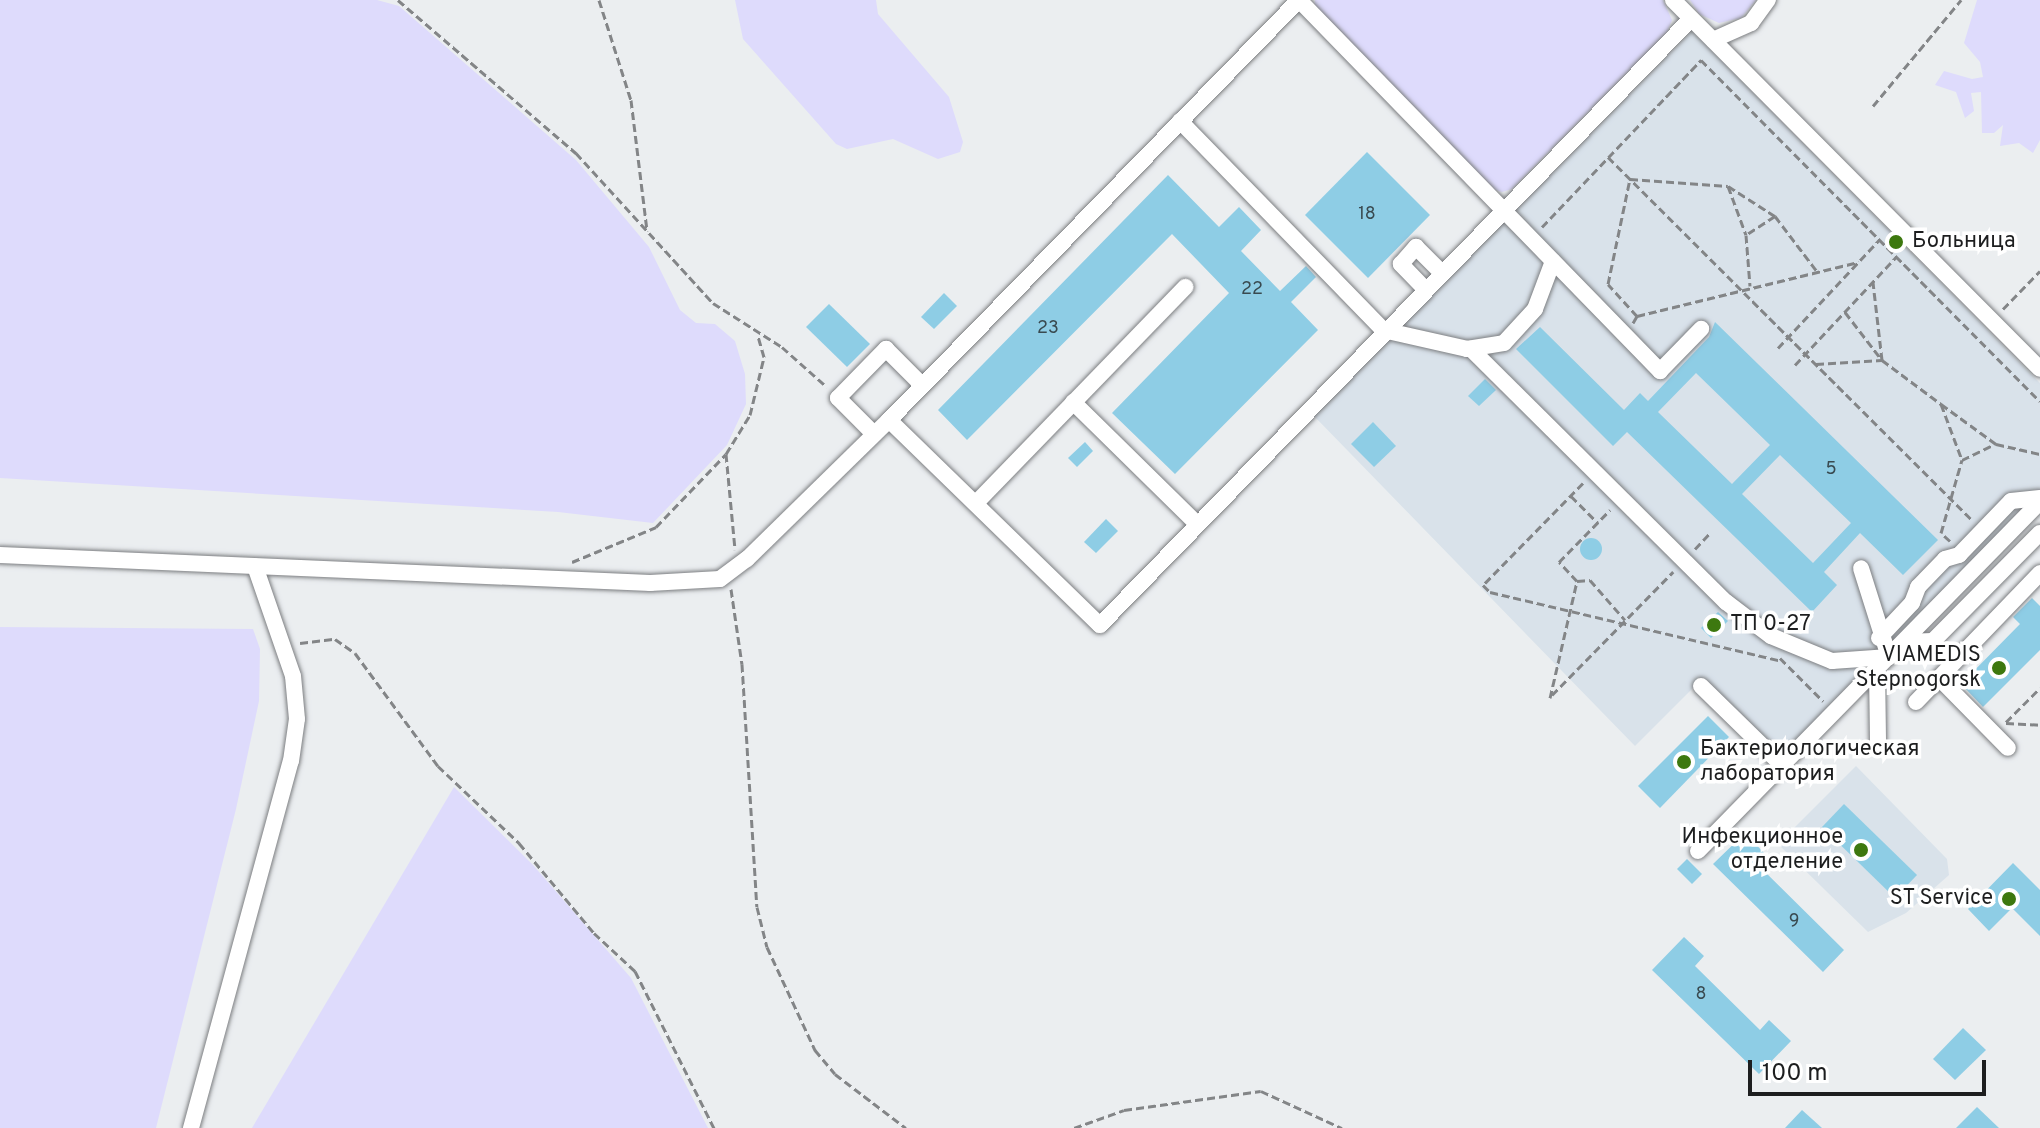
<!DOCTYPE html>
<html>
<head>
<meta charset="utf-8">
<style>
  body { margin:0 }
  #map { position:relative; width:2040px; height:1128px; overflow:hidden; background:#ebeef0; font-family:Overpass,sans-serif }
  div>[style] { position:absolute }
  .built>* { inset:0; background:#d9e2ea }
  .green>* { inset:0; background:#dedbfc }
  .building>* { inset:0; background:#8ecde5 }
  .round { border-radius:50% }
  .path>* { height:3px; margin-top:-1.5px; transform-origin:0; background:repeating-linear-gradient(90deg,#838587 0 8px,transparent 0 12px) }
  .roads { filter:drop-shadow(0 0 2px #7c7e81) drop-shadow(0 0 2px #7c7e81) }
  .minor>* { height:16px; margin:-8px; padding:0 8px; transform-origin:8px; border-radius:8px; background:#fff }
  .dots>* { width:22px; height:22px; translate:-50% -50%; box-sizing:border-box; border:4px solid #fff; border-radius:50% }
  span { translate:-50% -50%; white-space:nowrap; text-align:center; line-height:1.15; -webkit-text-stroke:7px #fff; paint-order:stroke }
  .number-label { font-size:18px; color:#394a50 }
  .number-label span { -webkit-text-stroke-width:0 }
  .poi-label { font-size:22px; color:#1d1e1f }
  .left { translate:0 -50%; text-align:left }
  .right { translate:-100% -50%; text-align:right }
  .scale { position:absolute; left:1748px; top:1060px; width:238px; height:36px; box-sizing:border-box; border:4px solid #1d1e1f; border-top:0; padding-left:10px; font-size:24px; line-height:28px; white-space:nowrap; color:#1d1e1f; -webkit-text-stroke:6px #fff; paint-order:stroke }
</style>
</head>
<body>
<div id="map">
  <div class="built">
    <div style="clip-path:polygon(1692px 31px,2040px 383px,2040px 498px,1785px 755px,1775px 754px,1702px 679px,1635px 746px,1314px 416px)"></div>
    <div style="clip-path:polygon(1856px 766px,1947px 859px,1949px 875px,1906px 913px,1868px 932px,1778px 844px)"></div>
  </div>
  <div class="green">
    <div style="clip-path:polygon(0 0,377px 0,399px 6px,576px 160px,649px 247px,680px 310px,696px 323px,715px 324px,735px 341px,745px 374px,746px 404px,727px 445px,653px 523px,558px 512px,0 478px)"></div>
    <div style="clip-path:polygon(735px 0,876px 0,878px 14px,949px 97px,963px 142px,960px 152px,938px 159px,893px 139px,847px 149px,836px 144px,743px 39px)"></div>
    <div style="clip-path:polygon(1315px 0,1663px 0,1672px 20px,1667px 32px,1512px 189px,1502px 192px,1489px 188px,1314px 7px)"></div>
    <div style="clip-path:polygon(1690px 0,1756px 0,1741px 18px,1719px 23px,1699px 14px)"></div>
    <div style="clip-path:polygon(1977px 0,2040px 0,2040px 140px,2033px 153px,2019px 143px,2000px 146px,2003px 125px,1994px 133px,1982px 133px,1981px 92px,1971px 93px,1974px 111px,1965px 118px,1956px 92px,1935px 85px,1944px 71px,1972px 79px,1983px 77px,1980px 62px,1964px 43px)"></div>
    <div style="clip-path:polygon(0 627px,253px 629px,260px 649px,259px 701px,236px 809px,156px 1128px,0 1128px)"></div>
    <div style="clip-path:polygon(454px 787px,533px 865px,631px 978px,708px 1128px,252px 1128px)"></div>
  </div>
  <div class="building">
    <div style="clip-path:polygon(1367px 152px,1430px 215px,1368px 278px,1305px 215px)"></div>
    <div style="clip-path:polygon(1168px 175px,1219px 227px,1239px 207px,1261px 230px,1241px 251px,1280px 291px,1306px 266px,1316px 277px,1291px 302px,1318px 330px,1175px 474px,1112px 413px,1229px 293px,1172px 234px,967px 440px,938px 410px)"></div>
    <div style="clip-path:polygon(944px 293px,957px 306px,934px 329px,921px 317px)"></div>
    <div style="clip-path:polygon(829px 304px,870px 344px,847px 367px,806px 327px)"></div>
    <div style="clip-path:polygon(evenodd,1715px 322px,1938px 540px,1903px 575px,1860px 533px,1824px 572px,1837px 585px,1812px 612px,1627px 432px,1613px 446px,1516px 349px,1540px 327px,1624px 410px,1640px 393px,1648px 401px,1709px 337px,1715px 322px,1696px 373px,1770px 445px,1732px 484px,1658px 412px,1696px 373px,1715px 322px,1780px 455px,1851px 523px,1813px 563px,1742px 494px,1780px 455px)"></div>
    <div style="clip-path:polygon(1485px 379px,1496px 390px,1479px 406px,1468px 396px)"></div>
    <div style="clip-path:polygon(1373px 422px,1396px 446px,1374px 467px,1351px 444px)"></div>
    <div style="clip-path:polygon(1085px 442px,1093px 451px,1077px 467px,1068px 458px)"></div>
    <div style="clip-path:polygon(1106px 519px,1118px 531px,1096px 553px,1084px 542px)"></div>
    <div class="round" style="left:1580px;top:538px;width:22px;height:22px"></div>
    <div style="clip-path:polygon(2032px 598px,2040px 606px,2040px 650px,1983px 707px,1961px 684px,2020px 624px,2013px 617px)"></div>
    <div style="clip-path:polygon(1718px 612px,1728px 621px,1711px 638px,1701px 628px)"></div>
    <div style="clip-path:polygon(1708px 716px,1729px 737px,1660px 808px,1638px 786px)"></div>
    <div style="clip-path:polygon(1844px 804px,1917px 875px,1895px 898px,1822px 827px)"></div>
    <div style="clip-path:polygon(1745px 833px,1765px 854px,1756px 863px,1844px 950px,1823px 972px,1713px 864px)"></div>
    <div style="clip-path:polygon(1687px 859px,1702px 874px,1692px 884px,1677px 869px)"></div>
    <div style="clip-path:polygon(2013px 863px,2040px 890px,2040px 936px,2012px 908px,1989px 931px,1968px 909px)"></div>
    <div style="clip-path:polygon(1684px 937px,1704px 956px,1695px 966px,1760px 1030px,1769px 1020px,1791px 1041px,1759px 1074px,1652px 970px)"></div>
    <div style="clip-path:polygon(1963px 1028px,1986px 1050px,1955px 1080px,1933px 1059px)"></div>
    <div style="clip-path:polygon(1977px 1107px,1999px 1128px,1956px 1128px)"></div>
    <div style="clip-path:polygon(1802px 1110px,1822px 1128px,1785px 1128px)"></div>
  </div>
  <div class="path">
    <div style="left:398px;top:0;width:235px;rotate:40.7deg"></div>
    <div style="left:576px;top:153px;width:203px;rotate:47.6deg"></div>
    <div style="left:713px;top:303px;width:82px;rotate:32.5deg"></div>
    <div style="left:782px;top:347px;width:60px;rotate:41.6deg"></div>
    <div style="left:599px;top:0;width:105px;rotate:72.3deg"></div>
    <div style="left:631px;top:100px;width:132px;rotate:83deg"></div>
    <div style="left:1873px;top:106px;width:138px;rotate:-50.3deg"></div>
    <div style="left:1608px;top:157px;width:513px;rotate:44.92deg"></div>
    <div style="left:1728px;top:186px;width:56px;rotate:32.6deg"></div>
    <div style="left:1775px;top:216px;width:33px;rotate:147deg"></div>
    <div style="left:1775px;top:216px;width:68px;rotate:52.8deg"></div>
    <div style="left:1542px;top:227px;width:231px;rotate:-46.4deg"></div>
    <div style="left:1701px;top:60px;width:481px;rotate:45.2deg"></div>
    <div style="left:2003px;top:309px;width:53px;rotate:-45.8deg"></div>
    <div style="left:1845px;top:312px;width:61px;rotate:52.4deg"></div>
    <div style="left:1882px;top:360px;width:74px;rotate:36.7deg"></div>
    <div style="left:1941px;top:404px;width:68px;rotate:36deg"></div>
    <div style="left:1996px;top:444px;width:45px;rotate:12.8deg"></div>
    <div style="left:1637px;top:316px;width:43px;rotate:-132.2deg"></div>
    <div style="left:1608px;top:284px;width:107px;rotate:-78.2deg"></div>
    <div style="left:1630px;top:179px;width:98px;rotate:4.1deg"></div>
    <div style="left:1728px;top:186px;width:52px;rotate:69.8deg"></div>
    <div style="left:1746px;top:235px;width:51px;rotate:85.5deg"></div>
    <div style="left:1633px;top:323px;width:8px;rotate:-60deg"></div>
    <div style="left:1637px;top:316px;width:228px;rotate:-13.7deg"></div>
    <div style="left:1778px;top:348px;width:148px;rotate:-46.9deg"></div>
    <div style="left:1816px;top:364px;width:66px;rotate:-3.5deg"></div>
    <div style="left:1882px;top:360px;width:79px;rotate:-96.6deg"></div>
    <div style="left:1795px;top:365px;width:148px;rotate:-46.9deg"></div>
    <div style="left:1941px;top:404px;width:60px;rotate:69.4deg"></div>
    <div style="left:1962px;top:460px;width:37px;rotate:-26deg"></div>
    <div style="left:726px;top:454px;width:96px;rotate:84.6deg"></div>
    <div style="left:1583px;top:483px;width:143px;rotate:134.4deg"></div>
    <div style="left:1483px;top:585px;width:10px;rotate:45deg"></div>
    <div style="left:1490px;top:592px;width:301px;rotate:13.3deg"></div>
    <div style="left:1571px;top:496px;width:38px;rotate:45deg"></div>
    <div style="left:1950px;top:541px;width:12px;rotate:-138deg"></div>
    <div style="left:1941px;top:533px;width:76px;rotate:-74deg"></div>
    <div style="left:1695px;top:549px;width:22px;rotate:-47deg"></div>
    <div style="left:572px;top:562px;width:91px;rotate:-22.6deg"></div>
    <div style="left:656px;top:527px;width:101px;rotate:-46.2deg"></div>
    <div style="left:726px;top:454px;width:46px;rotate:-58.4deg"></div>
    <div style="left:750px;top:415px;width:60px;rotate:-76.4deg"></div>
    <div style="left:764px;top:357px;width:22px;rotate:-106deg"></div>
    <div style="left:1577px;top:581px;width:13px;rotate:-4deg"></div>
    <div style="left:1590px;top:580px;width:53px;rotate:48.8deg"></div>
    <div style="left:731px;top:589px;width:76px;rotate:81.7deg"></div>
    <div style="left:742px;top:664px;width:243px;rotate:86.5deg"></div>
    <div style="left:757px;top:907px;width:41px;rotate:76deg"></div>
    <div style="left:767px;top:947px;width:114px;rotate:65deg"></div>
    <div style="left:815px;top:1050px;width:31px;rotate:50deg"></div>
    <div style="left:835px;top:1074px;width:89px;rotate:37.3deg"></div>
    <div style="left:300px;top:643px;width:35px;rotate:-7deg"></div>
    <div style="left:335px;top:639px;width:24px;rotate:35deg"></div>
    <div style="left:355px;top:653px;width:140px;rotate:53.7deg"></div>
    <div style="left:438px;top:766px;width:112px;rotate:43.5deg"></div>
    <div style="left:519px;top:843px;width:117px;rotate:50.2deg"></div>
    <div style="left:594px;top:933px;width:56px;rotate:42.8deg"></div>
    <div style="left:635px;top:971px;width:176px;rotate:63.3deg"></div>
    <div style="left:1780px;top:658px;width:61px;rotate:45deg"></div>
    <div style="left:1552px;top:695px;width:173px;rotate:-45.5deg"></div>
    <div style="left:1550px;top:698px;width:120px;rotate:-77deg"></div>
    <div style="left:1577px;top:581px;width:26px;rotate:-133deg"></div>
    <div style="left:1559px;top:562px;width:73px;rotate:-45.6deg"></div>
    <div style="left:2006px;top:722px;width:48px;rotate:-45deg"></div>
    <div style="left:2006px;top:723px;width:34px;rotate:3deg"></div>
    <div style="left:1074px;top:1128px;width:53px;rotate:-19.8deg"></div>
    <div style="left:1124px;top:1110px;width:138px;rotate:-7.9deg"></div>
    <div style="left:1261px;top:1091px;width:89px;rotate:24.6deg"></div>
  </div>
  <div class="roads">
    <div class="minor">
      <div style="left:1299px;top:0;width:518px;rotate:45.78deg"></div>
      <div style="left:1660px;top:371px;width:59px;rotate:-45.7deg"></div>
      <div style="left:1673px;top:0;width:520px;rotate:45.16deg"></div>
      <div style="left:1713px;top:40px;width:42px;rotate:-24.1deg"></div>
      <div style="left:1751px;top:23px;width:29px;rotate:-54deg"></div>
      <div style="left:1180px;top:121px;width:291px;rotate:45.8deg"></div>
      <div style="left:1383px;top:330px;width:86px;rotate:12.7deg"></div>
      <div style="left:1467px;top:349px;width:37px;rotate:-9deg"></div>
      <div style="left:1504px;top:343px;width:46px;rotate:-47.6deg"></div>
      <div style="left:1535px;top:309px;width:51px;rotate:-69.4deg"></div>
      <div style="left:1425px;top:289px;width:35px;rotate:-134deg"></div>
      <div style="left:1401px;top:264px;width:23px;rotate:-49deg"></div>
      <div style="left:1416px;top:247px;width:35px;rotate:45deg"></div>
      <div style="left:1471px;top:349px;width:359px;rotate:44.8deg"></div>
      <div style="left:1726px;top:602px;width:56px;rotate:37.1deg"></div>
      <div style="left:1771px;top:636px;width:66px;rotate:22.3deg"></div>
      <div style="left:1832px;top:661px;width:57px;rotate:-4deg"></div>
      <div style="left:1889px;top:657px;width:93px;rotate:-107.5deg"></div>
      <div style="left:1073px;top:402px;width:174px;rotate:44.5deg"></div>
      <div style="left:889px;top:420px;width:294px;rotate:44.2deg"></div>
      <div style="left:1100px;top:625px;width:846px;rotate:-45.72deg"></div>
      <div style="left:874px;top:434px;width:51px;rotate:-135deg"></div>
      <div style="left:838px;top:398px;width:69px;rotate:-45.6deg"></div>
      <div style="left:886px;top:349px;width:51px;rotate:45deg"></div>
      <div style="left:976px;top:503px;width:301px;rotate:-45.9deg"></div>
      <div style="left:0;top:555px;width:651px;rotate:2.47deg"></div>
      <div style="left:650px;top:583px;width:70px;rotate:-3.3deg"></div>
      <div style="left:720px;top:579px;width:34px;rotate:-37deg"></div>
      <div style="left:747px;top:559px;width:199px;rotate:-44.4deg"></div>
      <div style="left:889px;top:420px;width:587px;rotate:-45.69deg"></div>
      <div style="left:1879px;top:638px;width:48px;rotate:-46.7deg"></div>
      <div style="left:1912px;top:603px;width:17px;rotate:-69deg"></div>
      <div style="left:1918px;top:587px;width:39px;rotate:-46deg"></div>
      <div style="left:1945px;top:559px;width:15px;rotate:-16deg"></div>
      <div style="left:1959px;top:555px;width:75px;rotate:-46.1deg"></div>
      <div style="left:2011px;top:501px;width:29px;rotate:-6deg"></div>
      <div style="left:1904px;top:642px;width:29px;rotate:-2deg"></div>
      <div style="left:1933px;top:641px;width:152px;rotate:-45.3deg"></div>
      <div style="left:1877px;top:668px;width:74px;rotate:89.2deg"></div>
      <div style="left:1939px;top:678px;width:98px;rotate:45.4deg"></div>
      <div style="left:1701px;top:686px;width:113px;rotate:44.3deg"></div>
      <div style="left:1916px;top:702px;width:179px;rotate:-46.1deg"></div>
      <div style="left:1698px;top:851px;width:489px;rotate:-45.6deg"></div>
      <div style="left:191px;top:1128px;width:380px;rotate:-74.8deg"></div>
      <div style="left:291px;top:761px;width:42px;rotate:-81.9deg"></div>
      <div style="left:297px;top:719px;width:43px;rotate:-95.3deg"></div>
      <div style="left:293px;top:676px;width:116px;rotate:-109.1deg"></div>
    </div>
  </div>
  <div class="dots">
    <div style="left:1896px;top:242px;background:#3d780f"></div>
    <div style="left:1714px;top:625px;background:#3d780f"></div>
    <div style="left:1999px;top:668px;background:#3d780f"></div>
    <div style="left:1684px;top:762px;background:#3d780f"></div>
    <div style="left:1861px;top:850px;background:#3d780f"></div>
    <div style="left:2009px;top:899px;background:#3d780f"></div>
  </div>
  <div class="number-label">
    <span style="left:1367px;top:215px">18</span>
    <span style="left:1252px;top:290px">22</span>
    <span style="left:1048px;top:329px">23</span>
    <span style="left:1831px;top:470px">5</span>
    <span style="left:1794px;top:922px">9</span>
    <span style="left:1701px;top:995px">8</span>
  </div>
  <div class="poi-label">
    <span class="left" style="left:1912px;top:242px">Больница</span>
    <span class="left" style="left:1730px;top:625px">ТП 0-27</span>
    <span class="right" style="left:1981px;top:668px">VIAMEDIS<br>Stepnogorsk</span>
    <span class="left" style="left:1700px;top:762px">Бактериологическая<br>лаборатория</span>
    <span class="right" style="left:1843px;top:850px">Инфекционное<br>отделение</span>
    <span class="right" style="left:1993px;top:899px">ST Service</span>
  </div>
  <div class="scale">100 m</div>
</div>
</body>
</html>
